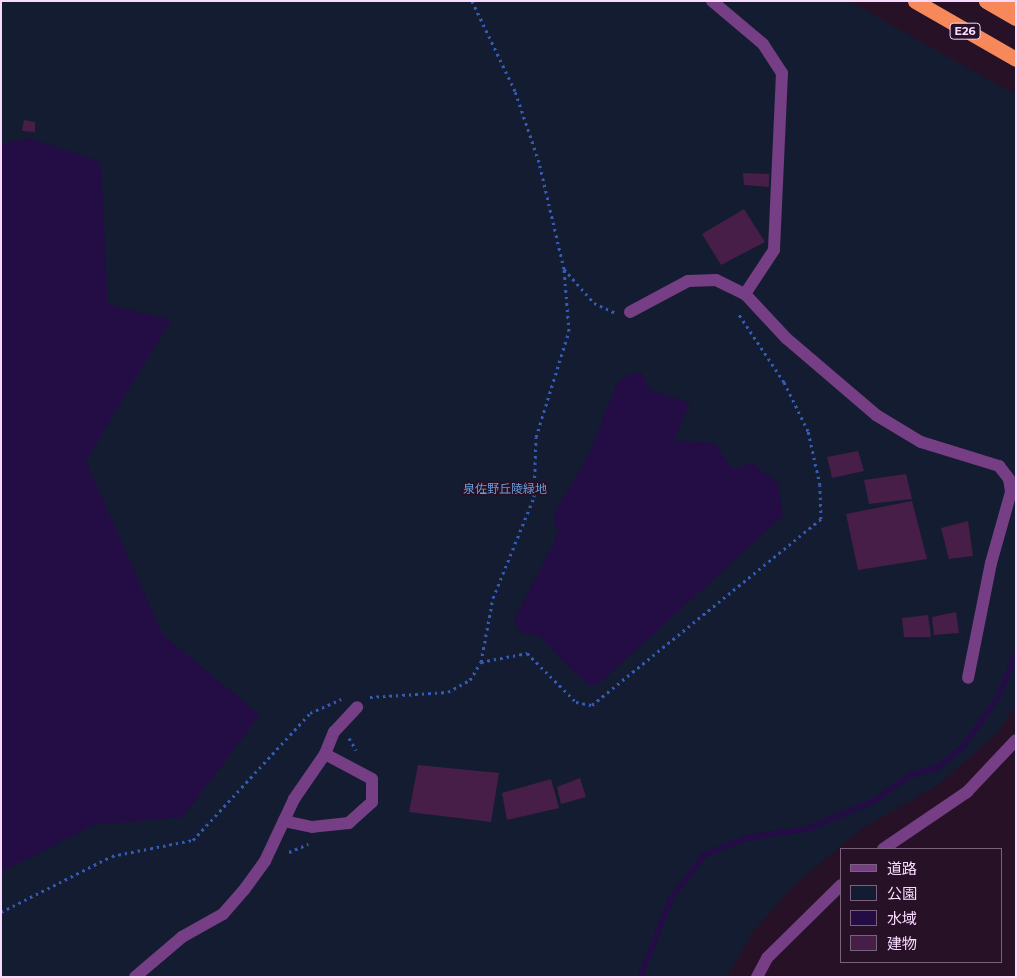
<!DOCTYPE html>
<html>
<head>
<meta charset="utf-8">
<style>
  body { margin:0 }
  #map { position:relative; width:1017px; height:978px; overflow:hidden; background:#261127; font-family:Montserrat,"Noto Sans JP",sans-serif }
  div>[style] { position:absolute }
  .green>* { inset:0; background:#141c31 }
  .water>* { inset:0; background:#230d44 }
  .stream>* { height:6px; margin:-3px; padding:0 3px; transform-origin:3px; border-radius:3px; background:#230d44 }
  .building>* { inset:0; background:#461e47 }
  .path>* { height:3px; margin-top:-1.5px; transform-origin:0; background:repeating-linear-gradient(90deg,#365bb4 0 2.5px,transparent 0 6.5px) }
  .minor>* { height:12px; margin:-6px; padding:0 6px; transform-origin:6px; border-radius:6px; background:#763e84 }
  .highway>* { height:15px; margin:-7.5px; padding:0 7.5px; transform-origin:7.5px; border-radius:7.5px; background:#f7885a }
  span { translate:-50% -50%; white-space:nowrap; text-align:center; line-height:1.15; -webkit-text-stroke:4px #261127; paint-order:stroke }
  .shield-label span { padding:1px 4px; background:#261127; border:1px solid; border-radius:4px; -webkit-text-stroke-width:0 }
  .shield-label { font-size:11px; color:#f9d9fd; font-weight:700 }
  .park-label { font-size:12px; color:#679fdb }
  .frame { position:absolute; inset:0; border:2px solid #f9d9fd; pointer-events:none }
  .legend { position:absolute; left:840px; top:848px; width:162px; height:115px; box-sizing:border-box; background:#261127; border:1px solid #7a617d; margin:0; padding:6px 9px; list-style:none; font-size:15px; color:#f9d9fd }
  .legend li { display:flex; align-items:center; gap:10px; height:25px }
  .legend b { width:25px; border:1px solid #7a617d }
</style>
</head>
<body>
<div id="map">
  <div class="green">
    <div style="clip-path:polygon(1px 1px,849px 1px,1016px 95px,1016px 705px,998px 733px,938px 785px,864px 827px,793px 886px,753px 932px,727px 977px,1px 977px)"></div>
  </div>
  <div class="water">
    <div style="clip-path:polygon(30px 138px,101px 162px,108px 304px,171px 320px,86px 461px,163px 635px,260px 715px,183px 817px,94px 825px,1px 872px,1px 144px)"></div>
    <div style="clip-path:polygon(642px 373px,650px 390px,690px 403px,674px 441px,715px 443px,732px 469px,752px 463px,778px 483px,783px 516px,604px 679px,595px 686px,586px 684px,540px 637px,520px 632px,514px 620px,558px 534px,553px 516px,589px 454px,616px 385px,626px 375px)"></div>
  </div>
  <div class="stream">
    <div style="left:640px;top:977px;width:84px;rotate:-68.3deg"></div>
    <div style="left:671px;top:899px;width:55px;rotate:-53.1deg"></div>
    <div style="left:704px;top:855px;width:45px;rotate:-22deg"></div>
    <div style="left:746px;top:838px;width:62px;rotate:-8.4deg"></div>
    <div style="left:807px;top:829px;width:70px;rotate:-22.6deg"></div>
    <div style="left:872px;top:802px;width:47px;rotate:-34.7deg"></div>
    <div style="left:911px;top:775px;width:29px;rotate:-16deg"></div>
    <div style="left:939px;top:767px;width:30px;rotate:-40deg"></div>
    <div style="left:962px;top:748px;width:60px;rotate:-54.5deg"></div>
    <div style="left:997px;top:699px;width:49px;rotate:-67.1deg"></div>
  </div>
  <div class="building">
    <div style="clip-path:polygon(24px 120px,35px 122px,35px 132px,22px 131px)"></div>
    <div style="clip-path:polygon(743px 173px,769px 174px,769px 187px,744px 185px)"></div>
    <div style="clip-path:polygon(744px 209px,765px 242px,721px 265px,702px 234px)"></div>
    <div style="clip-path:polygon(858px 451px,864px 471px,832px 478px,827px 457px)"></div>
    <div style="clip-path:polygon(906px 474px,912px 499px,869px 504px,864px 480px)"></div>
    <div style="clip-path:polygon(912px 501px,927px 559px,858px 570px,846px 514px)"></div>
    <div style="clip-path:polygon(968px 521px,973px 556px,949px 559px,941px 528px)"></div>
    <div style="clip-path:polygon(956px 612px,959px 633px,934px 635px,932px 617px)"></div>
    <div style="clip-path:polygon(928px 615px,931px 637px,904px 637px,902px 618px)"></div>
    <div style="clip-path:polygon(418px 765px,499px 773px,491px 822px,409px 812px)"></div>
    <div style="clip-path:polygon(580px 778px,586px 797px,561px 804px,557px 787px)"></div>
    <div style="clip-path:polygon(551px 779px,559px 808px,507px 820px,502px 793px)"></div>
  </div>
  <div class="path">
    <div style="left:564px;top:269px;width:45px;rotate:48.6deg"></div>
    <div style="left:594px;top:303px;width:23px;rotate:25deg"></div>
    <div style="left:481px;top:662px;width:47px;rotate:-11.1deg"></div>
    <div style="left:527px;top:653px;width:69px;rotate:45deg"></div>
    <div style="left:576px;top:702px;width:16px;rotate:11deg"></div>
    <div style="left:592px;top:705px;width:295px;rotate:-39.1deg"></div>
    <div style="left:821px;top:519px;width:34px;rotate:-92deg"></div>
    <div style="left:820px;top:485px;width:55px;rotate:-102.5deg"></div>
    <div style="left:808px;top:431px;width:55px;rotate:-116.1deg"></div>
    <div style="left:784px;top:382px;width:83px;rotate:-123.7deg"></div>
    <div style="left:370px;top:697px;width:78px;rotate:-3.7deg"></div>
    <div style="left:448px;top:692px;width:25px;rotate:-29deg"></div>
    <div style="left:470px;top:680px;width:21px;rotate:-59deg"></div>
    <div style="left:481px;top:662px;width:65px;rotate:-79.4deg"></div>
    <div style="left:493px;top:598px;width:109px;rotate:-67.9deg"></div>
    <div style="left:534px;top:497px;width:60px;rotate:-88.1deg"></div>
    <div style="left:536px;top:437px;width:111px;rotate:-72.7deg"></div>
    <div style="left:569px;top:331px;width:62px;rotate:-94.6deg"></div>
    <div style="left:564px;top:269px;width:110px;rotate:-103.2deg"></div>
    <div style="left:539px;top:162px;width:75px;rotate:-108.7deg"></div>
    <div style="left:515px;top:91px;width:100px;rotate:-115.5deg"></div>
    <div style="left:349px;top:738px;width:14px;rotate:60deg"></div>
    <div style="left:289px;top:852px;width:21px;rotate:-23deg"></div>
    <div style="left:1px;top:912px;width:124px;rotate:-26.8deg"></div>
    <div style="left:112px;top:856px;width:83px;rotate:-11.2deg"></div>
    <div style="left:193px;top:840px;width:173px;rotate:-47.3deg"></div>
    <div style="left:310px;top:713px;width:34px;rotate:-24deg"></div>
  </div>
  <div class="minor">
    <div style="left:712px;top:1px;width:67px;rotate:40.1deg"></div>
    <div style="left:763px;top:44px;width:35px;rotate:57deg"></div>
    <div style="left:782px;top:73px;width:177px;rotate:92.6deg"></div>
    <div style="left:774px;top:250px;width:53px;rotate:123.4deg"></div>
    <div style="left:745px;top:294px;width:60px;rotate:47deg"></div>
    <div style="left:786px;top:338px;width:118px;rotate:40.5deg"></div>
    <div style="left:876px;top:415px;width:52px;rotate:31deg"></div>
    <div style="left:921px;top:442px;width:82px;rotate:17.1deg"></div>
    <div style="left:999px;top:466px;width:16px;rotate:52deg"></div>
    <div style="left:1009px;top:479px;width:13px;rotate:81deg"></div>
    <div style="left:1011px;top:492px;width:74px;rotate:105.7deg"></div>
    <div style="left:991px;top:563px;width:117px;rotate:101.3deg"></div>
    <div style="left:630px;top:312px;width:66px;rotate:-28.1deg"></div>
    <div style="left:688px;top:281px;width:28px;rotate:-2deg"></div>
    <div style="left:716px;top:280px;width:32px;rotate:26deg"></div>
    <div style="left:325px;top:754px;width:24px;rotate:-68deg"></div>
    <div style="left:334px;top:732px;width:34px;rotate:-47deg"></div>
    <div style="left:883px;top:849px;width:102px;rotate:-34.2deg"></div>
    <div style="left:967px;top:792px;width:71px;rotate:-46.7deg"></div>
    <div style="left:135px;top:977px;width:62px;rotate:-40.4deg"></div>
    <div style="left:182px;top:937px;width:47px;rotate:-29.3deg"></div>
    <div style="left:223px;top:914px;width:32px;rotate:-49deg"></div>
    <div style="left:244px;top:890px;width:36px;rotate:-54deg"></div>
    <div style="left:265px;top:861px;width:68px;rotate:-64.9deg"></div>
    <div style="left:294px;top:799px;width:55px;rotate:-55.4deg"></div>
    <div style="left:325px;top:754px;width:53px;rotate:28deg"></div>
    <div style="left:372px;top:779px;width:23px;rotate:90deg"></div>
    <div style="left:372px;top:802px;width:31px;rotate:138deg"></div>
    <div style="left:349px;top:823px;width:37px;rotate:174deg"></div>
    <div style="left:312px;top:827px;width:29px;rotate:-168deg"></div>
    <div style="left:757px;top:977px;width:21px;rotate:-62deg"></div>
    <div style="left:767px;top:958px;width:104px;rotate:-44.6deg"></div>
  </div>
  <div class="highway">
    <div style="left:915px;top:1px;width:116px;rotate:29.9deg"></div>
    <div style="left:986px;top:1px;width:34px;rotate:30deg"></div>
    <div style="left:1008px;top:1px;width:9px;rotate:32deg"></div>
  </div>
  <div class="shield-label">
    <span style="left:965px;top:31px">E26</span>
  </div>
  <div class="park-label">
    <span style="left:505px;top:489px">泉佐野丘陵緑地</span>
  </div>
  <div class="frame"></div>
  <ul class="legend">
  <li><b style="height:6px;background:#763e84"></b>道路</li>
  <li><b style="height:14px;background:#141c31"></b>公園</li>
  <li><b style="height:14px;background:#230d44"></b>水域</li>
  <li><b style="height:14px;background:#461e47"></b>建物</li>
  </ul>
</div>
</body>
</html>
